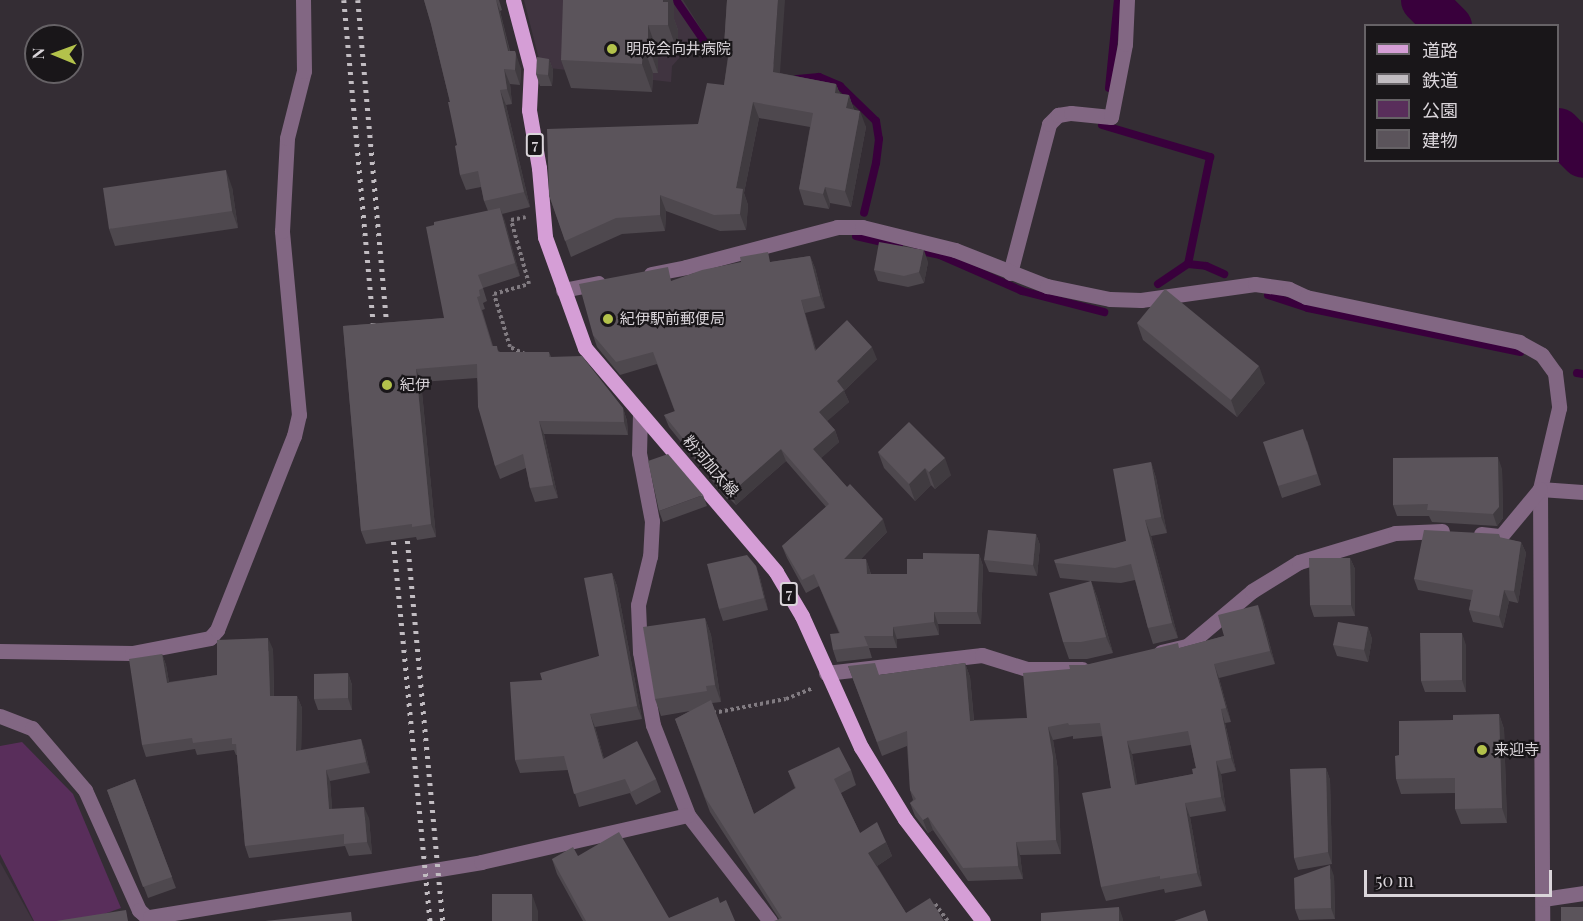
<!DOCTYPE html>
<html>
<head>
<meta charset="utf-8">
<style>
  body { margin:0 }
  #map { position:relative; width:1583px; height:921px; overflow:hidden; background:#342d34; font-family:"Playfair Display","Noto Sans JP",serif }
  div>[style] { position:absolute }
  .built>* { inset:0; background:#403440 }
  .green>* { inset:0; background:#592e5b }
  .stream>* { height:8px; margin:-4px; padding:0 4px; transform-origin:4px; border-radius:4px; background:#39003c }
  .river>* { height:45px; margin:-22.5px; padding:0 22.5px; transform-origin:22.5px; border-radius:22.5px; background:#39003c }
  .path>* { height:4px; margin-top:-2px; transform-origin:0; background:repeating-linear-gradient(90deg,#817b81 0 3px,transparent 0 6px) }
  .minor>* { height:15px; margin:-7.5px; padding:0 7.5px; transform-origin:7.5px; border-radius:7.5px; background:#826783 }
  .major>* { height:15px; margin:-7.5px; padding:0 7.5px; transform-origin:7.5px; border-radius:7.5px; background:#d59ed6 }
  .rail>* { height:4.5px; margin-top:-2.25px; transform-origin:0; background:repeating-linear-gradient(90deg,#c1bcc1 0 3px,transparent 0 9px) }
  .wall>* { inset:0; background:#4e484e }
  .shaded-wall>* { inset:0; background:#403b40 }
  .building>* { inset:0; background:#5b545b }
  .dots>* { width:16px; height:16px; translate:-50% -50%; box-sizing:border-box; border:3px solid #191619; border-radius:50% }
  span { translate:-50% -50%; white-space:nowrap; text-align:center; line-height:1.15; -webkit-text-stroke:4.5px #191619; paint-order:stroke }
  .shield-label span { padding:2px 4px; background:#191619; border:2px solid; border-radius:4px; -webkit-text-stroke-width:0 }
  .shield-label { font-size:14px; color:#dad5da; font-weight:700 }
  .poi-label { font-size:15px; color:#dad5da }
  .left { translate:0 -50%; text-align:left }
  .street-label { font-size:15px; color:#dad5da }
  .legend { position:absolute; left:1364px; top:24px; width:195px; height:138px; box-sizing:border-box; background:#191619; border:2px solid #666266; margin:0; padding:8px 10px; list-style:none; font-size:18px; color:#dad5da }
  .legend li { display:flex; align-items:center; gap:12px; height:30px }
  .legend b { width:30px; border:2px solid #666266 }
  .north { position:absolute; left:24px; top:24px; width:60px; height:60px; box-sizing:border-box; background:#191619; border:2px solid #666266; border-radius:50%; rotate:271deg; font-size:16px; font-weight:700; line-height:24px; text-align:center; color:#dad5da }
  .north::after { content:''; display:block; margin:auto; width:21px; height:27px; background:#b3c24b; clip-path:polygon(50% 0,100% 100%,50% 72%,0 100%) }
  .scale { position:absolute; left:1364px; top:870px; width:188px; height:27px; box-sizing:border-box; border:3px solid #dad5da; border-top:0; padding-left:8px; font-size:18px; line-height:21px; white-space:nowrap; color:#dad5da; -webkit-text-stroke:4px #191619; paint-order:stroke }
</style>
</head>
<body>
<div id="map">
  <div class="built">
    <div style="clip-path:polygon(524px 0,683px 0,703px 32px,672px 66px,671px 82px,541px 67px)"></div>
    <div style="clip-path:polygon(0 862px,33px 921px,0 921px)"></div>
  </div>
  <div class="green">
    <div style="clip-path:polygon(22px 742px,73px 794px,121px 908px,84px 921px,34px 921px,0 854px,0 746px)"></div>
  </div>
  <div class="stream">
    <div style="left:676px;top:0;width:50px;rotate:55.7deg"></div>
    <div style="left:797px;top:79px;width:22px;rotate:-5deg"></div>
    <div style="left:819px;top:77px;width:23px;rotate:23deg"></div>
    <div style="left:840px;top:86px;width:50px;rotate:44.2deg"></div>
    <div style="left:876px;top:121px;width:18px;rotate:81deg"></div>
    <div style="left:879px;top:139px;width:24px;rotate:97deg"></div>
    <div style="left:876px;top:163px;width:51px;rotate:103.5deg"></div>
    <div style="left:1109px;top:88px;width:88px;rotate:-84.2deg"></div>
    <div style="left:1102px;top:125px;width:113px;rotate:16.5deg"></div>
    <div style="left:1210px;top:157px;width:109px;rotate:101.6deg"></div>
    <div style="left:1188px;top:264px;width:18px;rotate:6deg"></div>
    <div style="left:1206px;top:266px;width:20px;rotate:24deg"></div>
    <div style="left:856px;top:236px;width:44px;rotate:13.1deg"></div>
    <div style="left:916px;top:250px;width:25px;rotate:12deg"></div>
    <div style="left:940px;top:255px;width:90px;rotate:23.7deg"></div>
    <div style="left:1022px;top:291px;width:85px;rotate:14.4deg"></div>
    <div style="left:1158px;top:284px;width:36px;rotate:-34deg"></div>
    <div style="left:1268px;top:295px;width:42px;rotate:18deg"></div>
    <div style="left:1308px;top:308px;width:217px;rotate:11.7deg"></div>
    <div style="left:1577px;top:373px;width:6px;rotate:9deg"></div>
  </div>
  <div class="river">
    <div style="left:1423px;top:0;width:37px;rotate:45deg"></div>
    <div style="left:1558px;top:130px;width:35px;rotate:45deg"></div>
  </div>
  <div class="path">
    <div style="left:525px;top:354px;width:17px;rotate:-155deg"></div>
    <div style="left:510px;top:347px;width:55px;rotate:-106.8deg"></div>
    <div style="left:494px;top:294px;width:36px;rotate:-16deg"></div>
    <div style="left:529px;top:284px;width:66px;rotate:-105.7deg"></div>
    <div style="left:511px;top:220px;width:15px;rotate:-11deg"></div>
    <div style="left:713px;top:713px;width:74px;rotate:-10.9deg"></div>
    <div style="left:786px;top:699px;width:29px;rotate:-22deg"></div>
    <div style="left:931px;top:906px;width:4px;rotate:-27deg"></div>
    <div style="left:935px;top:904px;width:21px;rotate:53deg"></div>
  </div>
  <div class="minor">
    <div style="left:1010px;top:273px;width:154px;rotate:-75.3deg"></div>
    <div style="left:1049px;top:124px;width:13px;rotate:-45deg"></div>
    <div style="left:1058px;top:115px;width:13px;rotate:-9deg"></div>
    <div style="left:1071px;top:113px;width:40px;rotate:5.7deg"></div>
    <div style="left:1111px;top:117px;width:74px;rotate:-79.1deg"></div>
    <div style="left:1125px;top:44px;width:44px;rotate:-87.4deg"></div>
    <div style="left:651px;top:274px;width:36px;rotate:-11deg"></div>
    <div style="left:686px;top:267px;width:156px;rotate:-14.8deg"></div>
    <div style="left:837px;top:227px;width:25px"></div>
    <div style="left:862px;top:227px;width:96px;rotate:13.9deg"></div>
    <div style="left:955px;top:250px;width:99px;rotate:21.4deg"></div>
    <div style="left:1047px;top:286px;width:64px;rotate:11.7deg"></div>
    <div style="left:1110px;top:299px;width:31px;rotate:2deg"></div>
    <div style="left:1141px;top:300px;width:115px;rotate:-8deg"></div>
    <div style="left:1255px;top:284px;width:34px;rotate:8deg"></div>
    <div style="left:1289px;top:289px;width:19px;rotate:25deg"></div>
    <div style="left:1306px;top:297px;width:218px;rotate:11.9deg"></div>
    <div style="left:1519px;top:342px;width:26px;rotate:29deg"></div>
    <div style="left:1542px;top:355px;width:22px;rotate:54deg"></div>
    <div style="left:1555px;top:373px;width:35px;rotate:83deg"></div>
    <div style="left:1559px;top:408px;width:83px;rotate:103.2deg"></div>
    <div style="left:1540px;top:489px;width:432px;rotate:89.7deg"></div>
    <div style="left:563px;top:290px;width:36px;rotate:-11deg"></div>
    <div style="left:640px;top:413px;width:40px;rotate:91.4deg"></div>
    <div style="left:639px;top:453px;width:69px;rotate:79.2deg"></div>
    <div style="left:652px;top:521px;width:35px;rotate:93deg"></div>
    <div style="left:650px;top:556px;width:50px;rotate:103.8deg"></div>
    <div style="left:638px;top:605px;width:47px;rotate:87.6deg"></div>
    <div style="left:640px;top:652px;width:74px;rotate:79.9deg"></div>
    <div style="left:653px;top:725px;width:97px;rotate:68.7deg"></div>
    <div style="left:688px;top:815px;width:134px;rotate:52.3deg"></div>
    <div style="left:1540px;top:489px;width:43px;rotate:4deg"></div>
    <div style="left:1481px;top:534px;width:20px;rotate:6deg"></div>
    <div style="left:1501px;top:536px;width:61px;rotate:-50.3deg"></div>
    <div style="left:0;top:651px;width:132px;rotate:0.9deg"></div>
    <div style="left:132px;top:653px;width:79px;rotate:-10.9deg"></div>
    <div style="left:210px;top:638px;width:11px;rotate:-49deg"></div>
    <div style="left:217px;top:630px;width:209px;rotate:-68.4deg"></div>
    <div style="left:294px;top:436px;width:22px;rotate:-77deg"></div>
    <div style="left:299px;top:415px;width:185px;rotate:-95.3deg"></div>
    <div style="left:282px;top:231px;width:93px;rotate:-86.9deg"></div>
    <div style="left:287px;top:138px;width:69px;rotate:-75.8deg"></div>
    <div style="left:304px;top:71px;width:71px;rotate:-90.8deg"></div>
    <div style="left:1161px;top:652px;width:27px;rotate:-13deg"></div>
    <div style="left:1187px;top:646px;width:85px;rotate:-40.2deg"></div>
    <div style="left:1252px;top:591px;width:55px;rotate:-31.7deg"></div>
    <div style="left:1299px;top:562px;width:100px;rotate:-16.8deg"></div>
    <div style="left:1395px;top:533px;width:47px;rotate:-2.4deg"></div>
    <div style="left:826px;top:673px;width:157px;rotate:-6.6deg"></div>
    <div style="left:982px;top:655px;width:47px;rotate:17.3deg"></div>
    <div style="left:1027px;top:669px;width:55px"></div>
    <div style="left:0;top:716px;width:34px;rotate:21deg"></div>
    <div style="left:32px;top:728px;width:82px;rotate:49.5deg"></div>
    <div style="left:85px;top:790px;width:132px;rotate:65.8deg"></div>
    <div style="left:139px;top:910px;width:16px;rotate:43deg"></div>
    <div style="left:1543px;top:899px;width:40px;rotate:-8.5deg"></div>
    <div style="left:150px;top:917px;width:336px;rotate:-9.4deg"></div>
    <div style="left:481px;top:862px;width:212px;rotate:-12.8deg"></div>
  </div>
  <div class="major">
    <div style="left:513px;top:0;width:70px;rotate:75.2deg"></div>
    <div style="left:531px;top:68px;width:42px;rotate:92.7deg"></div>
    <div style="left:529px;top:110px;width:59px;rotate:80.2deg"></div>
    <div style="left:539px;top:168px;width:69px;rotate:85deg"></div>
    <div style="left:545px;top:237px;width:118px;rotate:70.2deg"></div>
    <div style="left:585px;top:348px;width:294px;rotate:49.5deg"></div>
    <div style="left:776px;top:572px;width:51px;rotate:59.4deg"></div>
    <div style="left:802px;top:616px;width:144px;rotate:65.8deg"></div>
    <div style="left:861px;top:747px;width:84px;rotate:58.6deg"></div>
    <div style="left:905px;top:819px;width:128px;rotate:52.6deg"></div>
  </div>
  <div class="rail">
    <div style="left:344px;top:0;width:343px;rotate:84.8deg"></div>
    <div style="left:358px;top:0;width:339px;rotate:84.9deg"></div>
    <div style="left:406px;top:523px;width:400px;rotate:84.7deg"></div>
    <div style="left:392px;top:524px;width:399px;rotate:84.5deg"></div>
  </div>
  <div class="wall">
    <div style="clip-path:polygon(424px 0,499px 0,502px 10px,500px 11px,510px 51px,521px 69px,520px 85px,510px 84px,512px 104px,506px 105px,530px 207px,502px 214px,520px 276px,483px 288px,487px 301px,483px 303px,485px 309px,482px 310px,493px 346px,500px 352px,549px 352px,551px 357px,623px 408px,627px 421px,628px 435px,544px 434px,558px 498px,535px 502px,530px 488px,526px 468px,500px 479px,495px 466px,477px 378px,421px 382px,436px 537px,417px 540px,416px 537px,366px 544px,361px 531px,343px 326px,444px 318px,488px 211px,484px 201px,481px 187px,466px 190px,460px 175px,457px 145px,450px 102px,431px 24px)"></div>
    <div style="clip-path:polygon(727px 0,780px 73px,836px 84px,840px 94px,849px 95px,854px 110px,866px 127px,851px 207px,830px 203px,829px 209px,804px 205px,799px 189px,810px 127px,759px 118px,744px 193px,748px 205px,746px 230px,720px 231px,666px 211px,665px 231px,622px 234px,571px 257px,549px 195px,698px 124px,724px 85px,728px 56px,724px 46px)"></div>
    <div style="clip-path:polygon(674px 5px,674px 19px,678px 30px,678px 53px,658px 53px,658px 73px,653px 73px,652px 92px,571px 88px,561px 60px)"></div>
    <div style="clip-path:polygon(549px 59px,553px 70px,552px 86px,540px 86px,536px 74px)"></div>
    <div style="clip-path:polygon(232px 187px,238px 228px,115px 246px,109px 229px)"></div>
    <div style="clip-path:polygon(810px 256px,815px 268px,825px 308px,805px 313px,816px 350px,877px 359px,844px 391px,849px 402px,827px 421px,835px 430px,839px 442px,821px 458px,887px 532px,861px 559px,866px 559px,871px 574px,907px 574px,923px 559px,979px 554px,983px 566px,981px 624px,938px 624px,939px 635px,897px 639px,897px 648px,869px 648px,872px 658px,837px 662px,833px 650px,839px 633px,819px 586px,806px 593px,787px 558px,782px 546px,826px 507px,786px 461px,736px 505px,729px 498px,727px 499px,669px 427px,664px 415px,675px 412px,657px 364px,620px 375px,597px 347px,593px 335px,673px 281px,771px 262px)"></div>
    <div style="clip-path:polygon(928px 262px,924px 283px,908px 287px,878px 281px,874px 270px)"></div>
    <div style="clip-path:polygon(1137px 323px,1265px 383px,1237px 417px,1143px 340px)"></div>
    <div style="clip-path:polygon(1307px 440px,1321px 485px,1282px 498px,1278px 486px)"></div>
    <div style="clip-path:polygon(878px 452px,951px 475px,935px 489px,931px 485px,915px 501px,884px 468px)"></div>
    <div style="clip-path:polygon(1151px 462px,1156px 478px,1167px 533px,1151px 536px,1178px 638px,1153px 644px,1148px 628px,1135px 580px,1121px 583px,1091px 581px,1097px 597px,1113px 653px,1087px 659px,1069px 659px,1063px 642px,1090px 581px,1060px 578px,1055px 563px,1126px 541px)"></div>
    <div style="clip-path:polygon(1502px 469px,1503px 518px,1497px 526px,1432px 522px,1429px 516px,1397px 516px,1393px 505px)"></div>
    <div style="clip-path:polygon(703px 495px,707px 506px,663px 522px,659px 511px)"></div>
    <div style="clip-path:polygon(1036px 534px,1040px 545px,1037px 576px,989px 572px,984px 560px)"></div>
    <div style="clip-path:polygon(1499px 534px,1500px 538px,1521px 542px,1526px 553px,1518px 603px,1509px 601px,1503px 628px,1473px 622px,1469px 610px,1471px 600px,1418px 590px,1414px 579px)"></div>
    <div style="clip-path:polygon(1350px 558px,1355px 569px,1355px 616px,1314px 617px,1310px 605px)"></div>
    <div style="clip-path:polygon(756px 566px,760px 578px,768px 610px,723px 621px,719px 609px)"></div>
    <div style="clip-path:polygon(612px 573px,617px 586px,642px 719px,595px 727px,604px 759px,656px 779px,661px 792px,636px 805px,630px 793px,579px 807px,568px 770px,520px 773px,515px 760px,542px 680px,599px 656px)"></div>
    <div style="clip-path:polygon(705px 618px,711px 635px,721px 702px,712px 703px,754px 814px,795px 788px,788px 771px,851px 770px,856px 785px,841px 793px,860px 833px,886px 842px,892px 856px,877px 866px,906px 913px,779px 919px,710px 812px,675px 719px,690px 711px,661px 716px,655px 699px)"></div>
    <div style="clip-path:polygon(evenodd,1263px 619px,1275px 664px,1219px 678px,1231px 722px,1225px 723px,1236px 771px,1221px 774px,1226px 811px,1190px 817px,1202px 886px,1165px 893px,1164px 889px,1106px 901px,1101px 887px,1111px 788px,1103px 736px,1073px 739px,1073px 736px,1053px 740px,1058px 770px,1061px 854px,1020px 855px,1023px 879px,968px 881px,933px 830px,928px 833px,915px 816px,910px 803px,913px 800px,910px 790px,907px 746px,882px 756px,848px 666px,879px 675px,965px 663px,970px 677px,974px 720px,1027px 718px,1070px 669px,1085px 665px,1180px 648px,1224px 636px,1263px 619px,1191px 745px,1196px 768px,1193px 774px,1137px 785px,1132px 754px,1191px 745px)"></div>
    <div style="clip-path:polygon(1368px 627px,1372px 639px,1368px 662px,1337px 656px,1333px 645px)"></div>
    <div style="clip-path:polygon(1466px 645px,1466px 692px,1425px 692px,1421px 681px)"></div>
    <div style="clip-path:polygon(273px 649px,274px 696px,297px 696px,302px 708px,301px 751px,361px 739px,365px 751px,370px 773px,330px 781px,332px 809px,369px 818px,372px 854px,349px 856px,345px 846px,249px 858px,245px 846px,237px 755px,236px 755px,234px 750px,197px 755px,195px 749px,146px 757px,142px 745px,162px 654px,166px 665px,169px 682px,217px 675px)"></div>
    <div style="clip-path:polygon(348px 673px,352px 685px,352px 710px,318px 710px,314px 699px)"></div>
    <div style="clip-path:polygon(1499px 714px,1504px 729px,1507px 823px,1461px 824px,1455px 809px,1455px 793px,1401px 794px,1396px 779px,1399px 755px,1453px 720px)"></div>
    <div style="clip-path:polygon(1326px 768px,1330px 780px,1332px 864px,1298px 870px,1294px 858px)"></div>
    <div style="clip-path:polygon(135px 779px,176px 888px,148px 898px,107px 790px)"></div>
    <div style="clip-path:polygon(578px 856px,669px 918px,720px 903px,735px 921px,583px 921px,557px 874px,552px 859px)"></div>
    <div style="clip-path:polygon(1334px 876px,1335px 919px,1299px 920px,1295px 909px)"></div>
  </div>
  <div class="shaded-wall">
    <div style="clip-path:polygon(496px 0,500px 11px,513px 66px,508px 51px)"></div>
    <div style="clip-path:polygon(663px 0,673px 0,674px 5px,674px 19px,678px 30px,678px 53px,668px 25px)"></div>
    <div style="clip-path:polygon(778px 0,785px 0,779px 87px,773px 72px)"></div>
    <div style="clip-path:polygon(648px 25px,658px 53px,658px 73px,648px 45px)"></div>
    <div style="clip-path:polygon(643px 45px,653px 73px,652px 92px,642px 64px)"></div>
    <div style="clip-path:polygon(515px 51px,521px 69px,520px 85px,515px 70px)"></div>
    <div style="clip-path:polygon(549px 59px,553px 70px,552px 86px,548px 75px)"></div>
    <div style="clip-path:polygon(504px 69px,510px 84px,512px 104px,507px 89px)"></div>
    <div style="clip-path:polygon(836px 84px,842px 100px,835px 93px)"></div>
    <div style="clip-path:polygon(500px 90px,506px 105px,530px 207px,524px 192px)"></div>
    <div style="clip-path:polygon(849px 95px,854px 111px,846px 108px)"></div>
    <div style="clip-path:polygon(753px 102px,759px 118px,744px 193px,748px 205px,746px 230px,740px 214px,736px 188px)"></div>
    <div style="clip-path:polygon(860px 111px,866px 127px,851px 207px,845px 191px)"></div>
    <div style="clip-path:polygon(226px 170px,232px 187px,238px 228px,232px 211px)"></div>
    <div style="clip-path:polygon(825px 187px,830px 203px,829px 209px,823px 194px)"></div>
    <div style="clip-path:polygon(660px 195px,666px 211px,665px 231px,660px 215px)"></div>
    <div style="clip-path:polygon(500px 208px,505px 221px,520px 276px,515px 263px)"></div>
    <div style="clip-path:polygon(924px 250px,928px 262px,924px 283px,919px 272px)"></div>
    <div style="clip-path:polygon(810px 256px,815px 268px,825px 308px,820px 296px)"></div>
    <div style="clip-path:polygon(801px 300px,805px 313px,819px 363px,815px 351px)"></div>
    <div style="clip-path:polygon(872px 347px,877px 359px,844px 391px,849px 402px,824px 424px,819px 412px,837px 381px)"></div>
    <div style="clip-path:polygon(1259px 366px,1265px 383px,1237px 417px,1231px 400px)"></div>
    <div style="clip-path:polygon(416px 369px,421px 382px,436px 537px,431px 524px)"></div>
    <div style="clip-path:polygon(623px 408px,627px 421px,628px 435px,624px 422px)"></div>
    <div style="clip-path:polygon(539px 421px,544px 434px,558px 498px,553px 485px)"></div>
    <div style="clip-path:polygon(835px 430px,839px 442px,818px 461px,813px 449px)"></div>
    <div style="clip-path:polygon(781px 449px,786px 461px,736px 505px,731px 493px)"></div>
    <div style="clip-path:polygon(1498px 457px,1502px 469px,1503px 518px,1497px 526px,1493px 514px)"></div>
    <div style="clip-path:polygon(945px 458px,951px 475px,935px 489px,929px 472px)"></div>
    <div style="clip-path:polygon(1151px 462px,1156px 478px,1167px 533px,1161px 517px)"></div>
    <div style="clip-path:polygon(925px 468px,931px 485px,915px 501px,909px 484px)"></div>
    <div style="clip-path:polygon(883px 519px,887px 532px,849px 571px,844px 559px)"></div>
    <div style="clip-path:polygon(1145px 520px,1151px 536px,1178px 638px,1172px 623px)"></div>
    <div style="clip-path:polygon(1036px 534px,1040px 545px,1037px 576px,1033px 565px)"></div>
    <div style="clip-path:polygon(1521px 542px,1526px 553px,1518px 603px,1514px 591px)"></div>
    <div style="clip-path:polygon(979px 554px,983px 566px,981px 624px,977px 612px)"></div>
    <div style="clip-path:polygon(1350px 558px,1355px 569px,1355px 616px,1351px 605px)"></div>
    <div style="clip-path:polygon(866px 559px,870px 571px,872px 586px,867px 574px)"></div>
    <div style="clip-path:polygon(756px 566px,760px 578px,768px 610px,764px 598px)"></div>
    <div style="clip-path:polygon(612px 573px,617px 586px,642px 719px,637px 706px)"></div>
    <div style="clip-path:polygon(1091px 581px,1097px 597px,1113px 653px,1106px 637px)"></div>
    <div style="clip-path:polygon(1504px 590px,1509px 601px,1503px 628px,1499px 616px)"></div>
    <div style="clip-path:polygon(1258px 605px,1263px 619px,1275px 664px,1270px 651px)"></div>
    <div style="clip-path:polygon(934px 612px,938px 624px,939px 635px,934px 622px)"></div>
    <div style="clip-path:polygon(705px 618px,711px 635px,721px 702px,715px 685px)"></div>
    <div style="clip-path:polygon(893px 627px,897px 639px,897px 648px,893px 636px)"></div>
    <div style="clip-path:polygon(1368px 627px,1372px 639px,1368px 662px,1364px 650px)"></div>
    <div style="clip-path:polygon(1462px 633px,1466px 645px,1466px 692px,1462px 680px)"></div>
    <div style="clip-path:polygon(268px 638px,273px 649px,274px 707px,270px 696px)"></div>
    <div style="clip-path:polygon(162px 654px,166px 665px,171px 694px,167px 683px)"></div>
    <div style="clip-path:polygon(965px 663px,970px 677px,975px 734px,970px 721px)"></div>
    <div style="clip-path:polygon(1214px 664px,1219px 678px,1231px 722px,1226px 708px)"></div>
    <div style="clip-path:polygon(348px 673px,352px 685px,352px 710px,348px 698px)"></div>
    <div style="clip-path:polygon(297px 696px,302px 708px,301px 763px,296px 751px)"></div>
    <div style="clip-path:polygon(1221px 709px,1225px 723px,1236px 771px,1231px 758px)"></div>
    <div style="clip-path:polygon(590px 714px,595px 727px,608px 773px,603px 759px)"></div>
    <div style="clip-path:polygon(1499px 714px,1504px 729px,1507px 823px,1502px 808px)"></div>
    <div style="clip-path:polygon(1048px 727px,1053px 740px,1058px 770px,1061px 854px,1056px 840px)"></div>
    <div style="clip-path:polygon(361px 739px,365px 751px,370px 773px,366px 762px)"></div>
    <div style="clip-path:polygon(1127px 741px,1132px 754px,1140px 799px,1135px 785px)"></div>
    <div style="clip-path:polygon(1216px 761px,1221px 774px,1226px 811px,1221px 797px)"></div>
    <div style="clip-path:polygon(1326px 768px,1330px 780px,1332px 864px,1328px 852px)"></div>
    <div style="clip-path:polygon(326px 770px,330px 781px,333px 821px,329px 809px)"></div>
    <div style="clip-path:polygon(1185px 803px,1190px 817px,1202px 886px,1197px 873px)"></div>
    <div style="clip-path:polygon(364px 807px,369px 818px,372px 854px,367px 842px)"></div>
    <div style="clip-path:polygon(928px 817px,933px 830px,928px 833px,923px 820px)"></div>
    <div style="clip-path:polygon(886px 842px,892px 856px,874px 868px,868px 853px)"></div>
    <div style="clip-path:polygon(1016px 842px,1020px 855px,1023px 879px,1018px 866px)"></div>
    <div style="clip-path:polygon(1330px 865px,1334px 876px,1335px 919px,1331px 908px)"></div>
    <div style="clip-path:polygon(532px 894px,538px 911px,538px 921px,532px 921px)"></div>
    <div style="clip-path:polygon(1119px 907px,1123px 919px,1123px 921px,1119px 921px)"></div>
  </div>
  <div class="building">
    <div style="clip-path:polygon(424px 0,496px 0,508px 51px,515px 51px,516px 54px,515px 70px,504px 69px,507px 89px,500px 90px,524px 192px,484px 201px,478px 171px,460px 175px,455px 146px,457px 145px,448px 102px,450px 102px,431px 24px)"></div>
    <div style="clip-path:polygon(563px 0,663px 0,663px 2px,668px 2px,668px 25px,648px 25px,648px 45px,643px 45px,642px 64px,561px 60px)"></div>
    <div style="clip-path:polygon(727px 0,778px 0,773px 72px,836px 84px,835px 93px,849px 95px,846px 108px,860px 111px,845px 191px,825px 187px,823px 194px,799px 189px,813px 113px,753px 102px,736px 188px,743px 189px,740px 214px,714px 215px,660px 195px,660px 215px,616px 218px,565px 241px,549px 195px,547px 129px,698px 124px,707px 83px,724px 85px,730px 46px,724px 46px)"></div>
    <div style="clip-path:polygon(537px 57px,549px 59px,548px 75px,536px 74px)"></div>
    <div style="clip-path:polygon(226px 170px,232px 211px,109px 229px,103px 188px)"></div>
    <div style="clip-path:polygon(500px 208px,515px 263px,478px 275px,483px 288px,479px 290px,480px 296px,477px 297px,492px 346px,497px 346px,498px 352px,549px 352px,549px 357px,582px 356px,623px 408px,624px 422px,539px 421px,553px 485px,530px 488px,523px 454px,495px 466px,478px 407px,477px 364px,416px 369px,431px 524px,412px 527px,412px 524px,361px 531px,343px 326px,444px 318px,426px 227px,434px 225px,434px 222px)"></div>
    <div style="clip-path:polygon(879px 242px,924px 250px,919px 272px,904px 276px,874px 270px)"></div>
    <div style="clip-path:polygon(768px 252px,770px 262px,810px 256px,820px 296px,801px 300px,815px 351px,847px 320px,872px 347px,837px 381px,844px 390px,819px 412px,835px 430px,813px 449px,847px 487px,850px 484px,883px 519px,844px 559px,866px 559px,867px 574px,907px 574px,907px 559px,923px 559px,923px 553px,979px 554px,977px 612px,934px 612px,934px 622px,893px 627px,893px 636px,864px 636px,868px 646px,833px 650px,830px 634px,840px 633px,814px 574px,802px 580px,782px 546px,829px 504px,781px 449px,731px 493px,725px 486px,722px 487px,664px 415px,675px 411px,653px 352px,616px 362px,593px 335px,579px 284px,668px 267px,671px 281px,702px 270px,741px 262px,740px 257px)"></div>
    <div style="clip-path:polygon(1165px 289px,1259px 366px,1231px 400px,1137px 323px)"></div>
    <div style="clip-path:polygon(909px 422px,945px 458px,929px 472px,925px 468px,909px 484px,878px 452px)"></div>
    <div style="clip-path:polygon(1303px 429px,1317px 474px,1278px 486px,1263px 442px)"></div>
    <div style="clip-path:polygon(668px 454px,703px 495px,659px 511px,648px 461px)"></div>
    <div style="clip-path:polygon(1498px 457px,1499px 507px,1493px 514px,1427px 510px,1428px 504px,1393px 505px,1393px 458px)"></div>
    <div style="clip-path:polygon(1151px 462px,1161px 517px,1145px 520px,1172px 623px,1148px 628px,1131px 564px,1115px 568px,1055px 563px,1054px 560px,1126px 541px,1113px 469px)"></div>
    <div style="clip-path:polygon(988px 530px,1036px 534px,1033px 565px,984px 560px)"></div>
    <div style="clip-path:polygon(1424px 530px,1499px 534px,1499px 537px,1521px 542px,1514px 591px,1504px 590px,1499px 616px,1469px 610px,1473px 590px,1414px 579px)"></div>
    <div style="clip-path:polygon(747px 555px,756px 566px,764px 598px,719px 609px,707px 564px)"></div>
    <div style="clip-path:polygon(1309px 558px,1350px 558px,1351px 605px,1310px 605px)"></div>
    <div style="clip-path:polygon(612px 573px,637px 706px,590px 714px,603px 759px,637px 741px,656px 779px,631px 792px,625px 779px,574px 794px,564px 756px,515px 760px,510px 682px,542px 680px,540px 673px,599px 656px,584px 578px)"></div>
    <div style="clip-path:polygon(1091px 581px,1106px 637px,1081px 642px,1063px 642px,1049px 593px)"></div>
    <div style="clip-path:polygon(evenodd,1258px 605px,1270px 651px,1214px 664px,1226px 708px,1221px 709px,1231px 758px,1216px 761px,1221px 797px,1185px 803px,1197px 873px,1160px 879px,1160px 876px,1101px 887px,1082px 793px,1111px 788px,1100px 723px,1069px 725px,1068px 723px,1048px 727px,1053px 757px,1056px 840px,1016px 842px,1018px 866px,963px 868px,928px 817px,923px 820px,910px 803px,916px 799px,910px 790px,907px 731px,877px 742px,848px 666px,875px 663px,879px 675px,965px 663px,970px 721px,1027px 718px,1023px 673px,1070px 669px,1069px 665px,1085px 665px,1178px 643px,1179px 648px,1224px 636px,1218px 615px,1258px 605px,1188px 731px,1196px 768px,1192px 769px,1193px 774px,1135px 785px,1127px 741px,1188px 731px)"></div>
    <div style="clip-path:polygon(705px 618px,715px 685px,706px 686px,707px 691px,655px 699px,643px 627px)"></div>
    <div style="clip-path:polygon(1338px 622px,1368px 627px,1364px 650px,1333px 645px)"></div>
    <div style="clip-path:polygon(1420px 633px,1462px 633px,1462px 680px,1421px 681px)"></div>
    <div style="clip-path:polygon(268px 638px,270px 696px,297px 696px,296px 751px,361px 739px,366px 762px,326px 770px,329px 809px,364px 807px,367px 842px,344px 844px,344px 834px,245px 846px,236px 744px,232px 744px,232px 738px,193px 743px,192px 738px,142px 745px,129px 659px,162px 654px,167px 683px,217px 675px,217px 640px)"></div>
    <div style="clip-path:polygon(348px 673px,348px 698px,314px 699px,314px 674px)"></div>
    <div style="clip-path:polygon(711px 700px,754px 814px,796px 788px,788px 771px,839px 747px,851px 770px,834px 779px,860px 833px,877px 822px,886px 842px,868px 853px,906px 913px,930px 898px,944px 921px,774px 921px,782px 918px,705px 797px,675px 719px)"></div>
    <div style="clip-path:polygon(1499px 714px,1502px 808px,1455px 809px,1455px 778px,1396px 779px,1395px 756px,1399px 755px,1399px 721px,1453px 720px,1453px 715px)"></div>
    <div style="clip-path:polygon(1326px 768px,1328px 852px,1294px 858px,1290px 769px)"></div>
    <div style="clip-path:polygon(135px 779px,172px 877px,143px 887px,107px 790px)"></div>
    <div style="clip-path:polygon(619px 832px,669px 918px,718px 897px,720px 903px,726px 900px,735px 921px,586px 921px,552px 859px,573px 847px,578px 856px)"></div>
    <div style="clip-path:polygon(1330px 865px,1331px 908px,1295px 909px,1294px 878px)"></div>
    <div style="clip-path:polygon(492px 894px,532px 894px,532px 921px,492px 921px)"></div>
    <div style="clip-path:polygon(1119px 907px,1119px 921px,1041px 921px,1041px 913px)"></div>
    <div style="clip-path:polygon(1561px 907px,1583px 907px,1583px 921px,1561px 921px)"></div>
    <div style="clip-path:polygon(126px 910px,128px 921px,56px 921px)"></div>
    <div style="clip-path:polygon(1205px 910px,1208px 921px,1174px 921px)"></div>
    <div style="clip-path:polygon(351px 912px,352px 921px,265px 921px)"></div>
  </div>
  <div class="dots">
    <div style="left:612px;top:49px;background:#b3c24b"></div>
    <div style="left:608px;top:319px;background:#b3c24b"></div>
    <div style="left:387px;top:385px;background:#b3c24b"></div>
    <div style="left:1482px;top:750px;background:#b3c24b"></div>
  </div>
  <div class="shield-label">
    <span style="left:535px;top:145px">7</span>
    <span style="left:789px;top:594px">7</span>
  </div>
  <div class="poi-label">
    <span class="left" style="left:626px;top:49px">明成会向井病院</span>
    <span class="left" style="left:620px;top:319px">紀伊駅前郵便局</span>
    <span class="left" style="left:400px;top:385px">紀伊</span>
    <span class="left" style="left:1494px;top:750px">来迎寺</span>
  </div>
  <div class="street-label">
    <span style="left:711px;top:466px;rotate:49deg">粉河加太線</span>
  </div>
  <ul class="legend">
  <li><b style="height:8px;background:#d59ed6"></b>道路</li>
  <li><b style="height:8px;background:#c1bcc1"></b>鉄道</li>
  <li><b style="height:16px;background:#592e5b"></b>公園</li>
  <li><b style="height:16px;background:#5b545b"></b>建物</li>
  </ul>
  <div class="north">N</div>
  <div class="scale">50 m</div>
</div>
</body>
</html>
